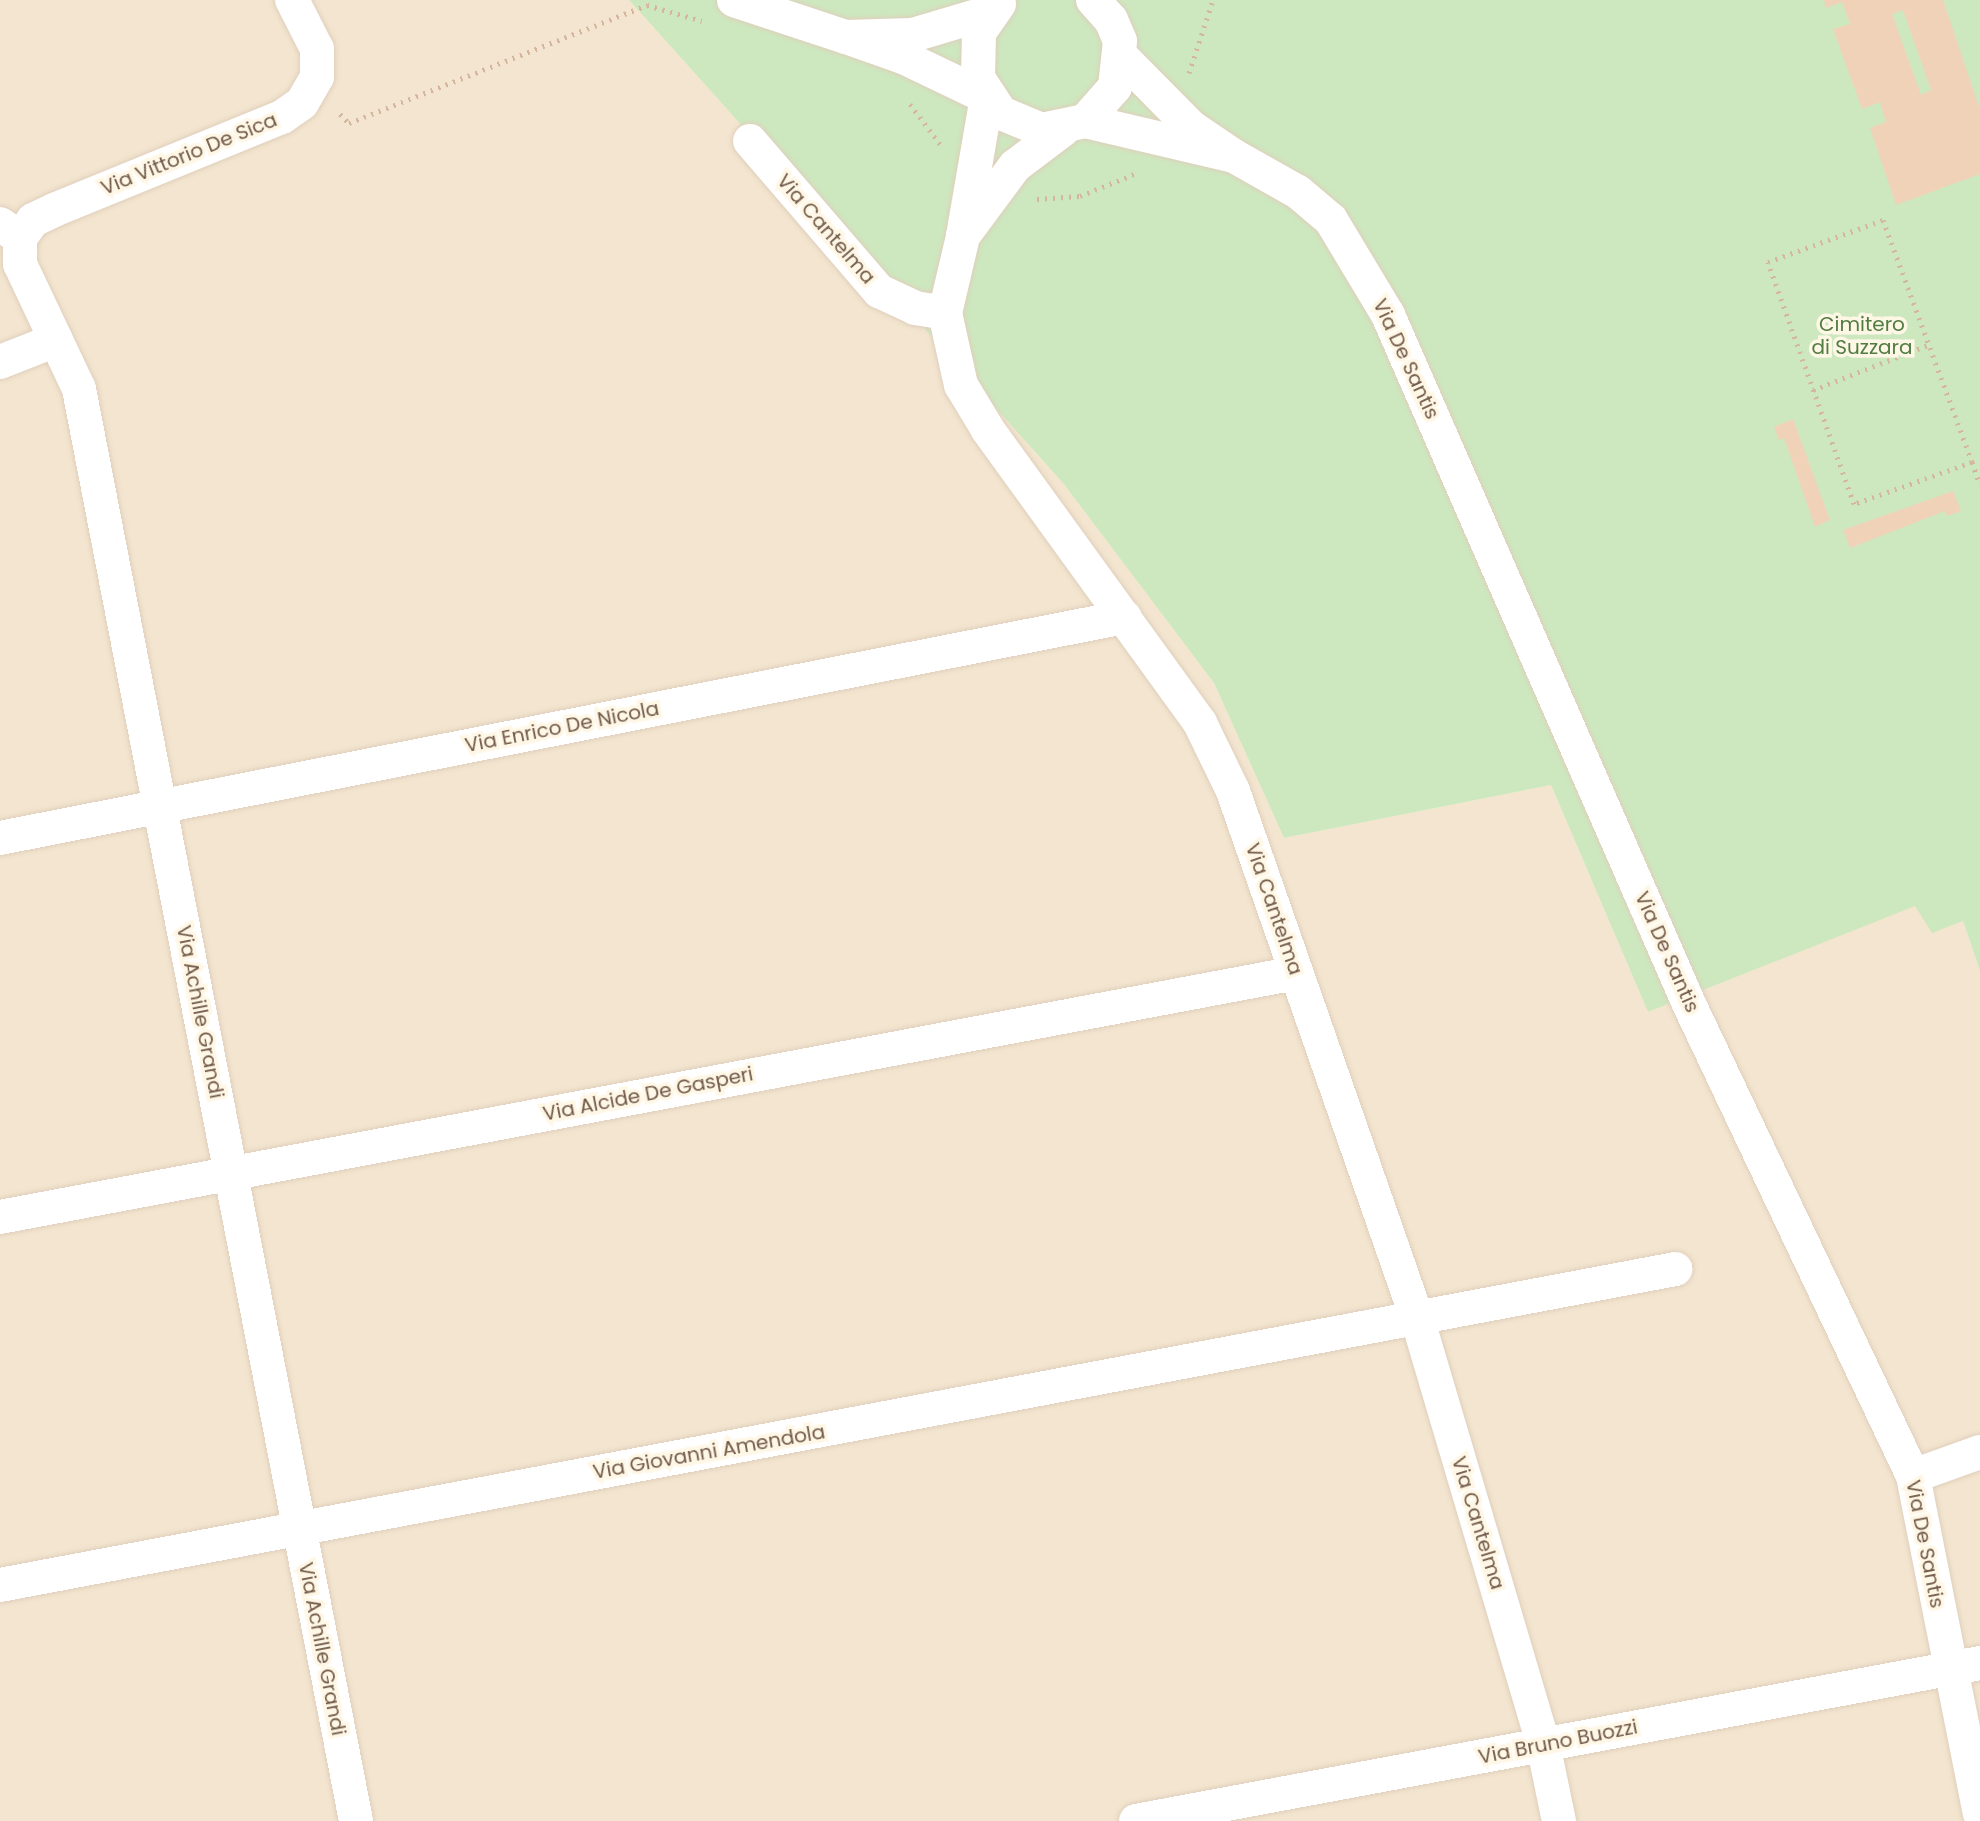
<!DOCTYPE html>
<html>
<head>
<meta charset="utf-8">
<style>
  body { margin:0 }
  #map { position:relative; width:1980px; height:1821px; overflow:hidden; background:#fcf3e0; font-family:Poppins,sans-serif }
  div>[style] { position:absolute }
  .residential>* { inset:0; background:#f3e5cf }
  .green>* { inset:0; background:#cde8bf }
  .building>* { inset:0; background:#f0d2b8 }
  .path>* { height:5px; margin-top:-2.5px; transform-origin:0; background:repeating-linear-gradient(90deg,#d5b69c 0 2px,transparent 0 8px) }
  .roads { filter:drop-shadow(0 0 2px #dfcfbc) drop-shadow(0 0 2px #dfcfbc) }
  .street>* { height:34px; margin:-17px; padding:0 17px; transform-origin:17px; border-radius:17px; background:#fff }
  span { translate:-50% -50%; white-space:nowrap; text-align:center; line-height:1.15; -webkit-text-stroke:7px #fff7e6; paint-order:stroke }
  .street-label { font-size:20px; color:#725a48 }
  .park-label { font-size:20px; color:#517d43 }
</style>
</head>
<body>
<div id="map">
  <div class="residential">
    <div style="clip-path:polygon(0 0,629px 0,1063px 483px,1214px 683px,1284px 838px,1551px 785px,1648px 1012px,1916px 905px,1963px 921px,1980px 971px,1980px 1821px,0 1821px)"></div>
  </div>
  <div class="green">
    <div style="clip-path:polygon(629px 0,1980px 0,1980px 971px,1963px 921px,1932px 933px,1915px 906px,1648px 1012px,1551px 785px,1284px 838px,1214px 683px,1063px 483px)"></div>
  </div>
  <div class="building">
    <div style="clip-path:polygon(evenodd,1824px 0,1943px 0,1980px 110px,1980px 174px,1896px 205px,1870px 128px,1886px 122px,1880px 102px,1862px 109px,1833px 29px,1850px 24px,1842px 2px,1826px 8px,1824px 0,1903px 10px,1931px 90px,1921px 95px,1892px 14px,1903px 10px)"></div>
    <div style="clip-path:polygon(1793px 419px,1830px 520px,1815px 527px,1784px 438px,1779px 440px,1774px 427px)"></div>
    <div style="clip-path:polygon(1953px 491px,1961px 511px,1947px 516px,1945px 511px,1850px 548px,1843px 530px)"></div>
  </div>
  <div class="path">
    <div style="left:1189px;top:73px;width:77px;rotate:-71.8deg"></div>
    <div style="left:910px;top:104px;width:50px;rotate:53.1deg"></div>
    <div style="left:340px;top:114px;width:13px;rotate:45deg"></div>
    <div style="left:349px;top:123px;width:321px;rotate:-21.6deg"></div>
    <div style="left:647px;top:5px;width:57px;rotate:16.2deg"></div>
    <div style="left:1037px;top:199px;width:43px;rotate:-4deg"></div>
    <div style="left:1080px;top:196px;width:61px;rotate:-22deg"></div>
    <div style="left:1813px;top:390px;width:123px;rotate:-21.4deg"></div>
    <div style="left:1972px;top:462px;width:125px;rotate:160.4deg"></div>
    <div style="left:1854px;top:504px;width:257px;rotate:-109.6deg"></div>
    <div style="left:1768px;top:262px;width:122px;rotate:-20.1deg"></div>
    <div style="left:1883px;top:220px;width:258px;rotate:69.8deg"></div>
    <div style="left:1972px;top:462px;width:24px;rotate:71deg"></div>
  </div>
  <div class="roads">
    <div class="street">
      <div style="left:734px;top:0;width:118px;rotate:18.3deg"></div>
      <div style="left:999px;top:4px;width:35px;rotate:125deg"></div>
      <div style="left:979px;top:33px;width:45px;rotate:91.3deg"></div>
      <div style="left:978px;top:78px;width:42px;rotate:56.7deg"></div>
      <div style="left:1001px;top:113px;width:44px;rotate:22.5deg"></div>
      <div style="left:1042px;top:130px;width:44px;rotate:-11.8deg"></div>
      <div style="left:1085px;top:121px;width:45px;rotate:-48.6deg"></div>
      <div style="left:1115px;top:87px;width:46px;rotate:-83.8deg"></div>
      <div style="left:1120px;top:41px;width:23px;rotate:-113deg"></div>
      <div style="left:1111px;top:20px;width:27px;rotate:-132deg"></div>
      <div style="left:990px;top:12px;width:80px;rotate:163.4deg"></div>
      <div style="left:913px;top:35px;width:67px;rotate:178.3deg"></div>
      <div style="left:846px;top:37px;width:60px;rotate:19.3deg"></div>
      <div style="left:903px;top:57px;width:93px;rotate:25.5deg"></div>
      <div style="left:987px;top:97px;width:141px;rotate:99.8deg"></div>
      <div style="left:963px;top:236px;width:87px;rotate:-53.4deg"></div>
      <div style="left:1015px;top:166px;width:61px;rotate:-37.1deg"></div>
      <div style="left:1085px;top:121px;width:153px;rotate:13.2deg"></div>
      <div style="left:1234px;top:156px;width:52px;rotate:-146deg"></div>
      <div style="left:1191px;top:127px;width:101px;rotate:-134.6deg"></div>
      <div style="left:750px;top:141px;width:198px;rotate:49.3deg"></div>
      <div style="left:879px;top:291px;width:40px;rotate:25deg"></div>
      <div style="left:915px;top:308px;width:30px;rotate:9deg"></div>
      <div style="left:945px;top:313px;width:74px;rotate:77.5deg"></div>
      <div style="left:961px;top:385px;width:52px;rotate:59deg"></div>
      <div style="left:988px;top:430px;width:362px;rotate:54.1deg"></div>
      <div style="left:1200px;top:723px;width:76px;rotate:64.1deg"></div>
      <div style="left:1233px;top:791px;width:561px;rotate:70.76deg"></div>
      <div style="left:1418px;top:1321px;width:441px;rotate:73.5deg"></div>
      <div style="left:1543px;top:1744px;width:79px;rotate:78.3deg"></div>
      <div style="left:1234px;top:156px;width:73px;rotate:29.4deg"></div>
      <div style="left:1298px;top:192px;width:43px;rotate:40.3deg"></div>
      <div style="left:1331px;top:220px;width:111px;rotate:59deg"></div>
      <div style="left:1388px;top:315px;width:752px;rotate:66.4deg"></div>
      <div style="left:1689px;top:1004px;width:522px;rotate:64.61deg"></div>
      <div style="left:1913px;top:1476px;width:344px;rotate:78.8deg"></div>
      <div style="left:0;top:224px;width:24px;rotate:35deg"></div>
      <div style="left:20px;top:238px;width:26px;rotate:90deg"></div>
      <div style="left:20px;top:264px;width:138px;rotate:64.7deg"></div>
      <div style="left:79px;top:389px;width:1459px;rotate:79.05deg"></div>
      <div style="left:20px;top:238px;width:22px;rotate:-54deg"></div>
      <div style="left:33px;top:220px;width:23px;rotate:-25deg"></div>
      <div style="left:54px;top:210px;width:246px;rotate:-22.2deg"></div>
      <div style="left:282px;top:117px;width:24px;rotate:-35deg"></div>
      <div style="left:302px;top:103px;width:30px;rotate:-60deg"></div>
      <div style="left:317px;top:77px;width:28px;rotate:-90deg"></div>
      <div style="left:317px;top:49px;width:55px;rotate:-117deg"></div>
      <div style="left:945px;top:313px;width:79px;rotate:-76.8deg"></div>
      <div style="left:0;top:362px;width:60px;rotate:-21.4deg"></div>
      <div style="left:0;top:838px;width:1146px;rotate:-11.12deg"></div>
      <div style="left:0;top:1217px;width:1319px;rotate:-10.66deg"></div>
      <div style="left:1913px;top:1476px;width:71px;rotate:-19.7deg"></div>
      <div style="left:0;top:1585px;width:1705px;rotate:-10.68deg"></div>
      <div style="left:1136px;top:1821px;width:859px;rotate:-10.6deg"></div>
    </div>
  </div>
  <div class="street-label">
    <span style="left:189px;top:154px;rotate:-22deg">Via Vittorio De Sica</span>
    <span style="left:826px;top:229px;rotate:49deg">Via Cantelma</span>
    <span style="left:1406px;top:359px;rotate:65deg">Via De Santis</span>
    <span style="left:562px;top:727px;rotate:-11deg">Via Enrico De Nicola</span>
    <span style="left:1274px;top:909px;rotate:71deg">Via Cantelma</span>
    <span style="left:1667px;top:952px;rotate:66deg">Via De Santis</span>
    <span style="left:200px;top:1012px;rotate:79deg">Via Achille Grandi</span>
    <span style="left:648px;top:1094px;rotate:-11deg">Via Alcide De Gasperi</span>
    <span style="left:709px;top:1452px;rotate:-10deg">Via Giovanni Amendola</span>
    <span style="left:1478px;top:1523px;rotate:73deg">Via Cantelma</span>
    <span style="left:1925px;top:1544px;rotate:79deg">Via De Santis</span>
    <span style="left:322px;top:1649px;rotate:79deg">Via Achille Grandi</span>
    <span style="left:1558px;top:1742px;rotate:-11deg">Via Bruno Buozzi</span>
  </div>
  <div class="park-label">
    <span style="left:1862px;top:336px">Cimitero<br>di Suzzara</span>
  </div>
</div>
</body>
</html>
